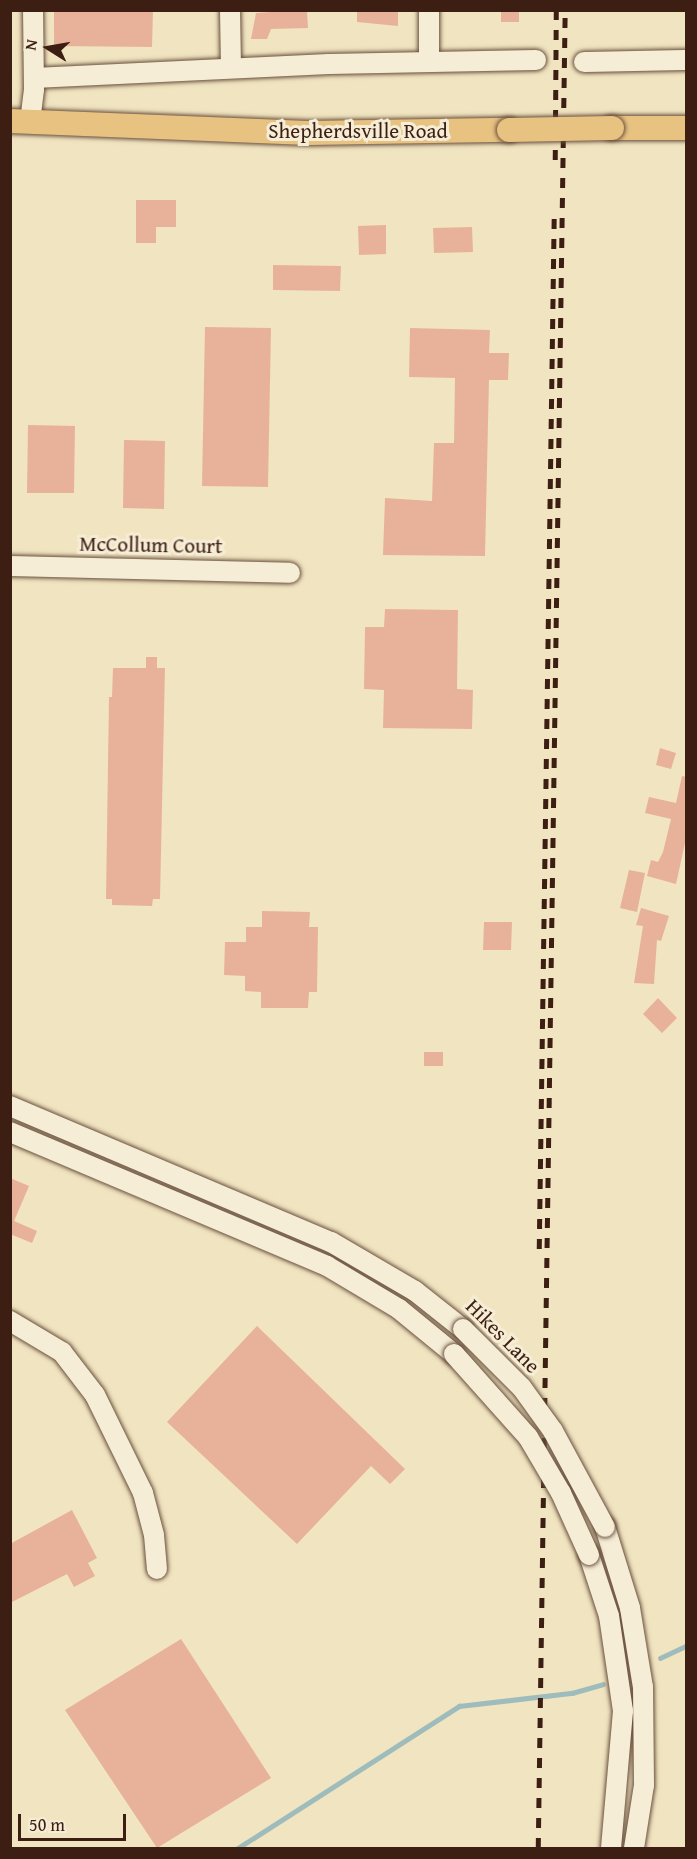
<!DOCTYPE html>
<html>
<head>
<meta charset="utf-8">
<style>
  body { margin:0 }
  #map { position:relative; width:697px; height:1859px; overflow:hidden; background:#f1e4c0; font-family:"Gentium Book Plus",serif }
  div>[style] { position:absolute }
  .stream>* { height:4.5px; margin:-2.25px; padding:0 2.25px; transform-origin:2.25px; border-radius:2.25px; background:#9ebcbb }
  .building>* { inset:0; background:#e8b29a }
  .roads { filter:drop-shadow(0 0 2px #69503e) drop-shadow(0 0 2px #69503e) }
  .minor>* { height:20px; margin:-10px; padding:0 10px; transform-origin:10px; border-radius:10px; background:#f6edd6 }
  .major>* { height:24px; margin:-12px; padding:0 12px; transform-origin:12px; border-radius:12px; background:#e8c280 }
  .rail>* { height:4.5px; margin-top:-2.25px; transform-origin:0; background:repeating-linear-gradient(90deg,#3c1e13 0 10px,transparent 0 20px) }
  .bridges { filter:drop-shadow(0 0 2px #69503e) drop-shadow(0 0 2px #69503e) }
  .minor-bridge>* { height:20px; margin:-10px; padding:0 10px; transform-origin:10px; border-radius:10px; background:#f6edd6 }
  .major-bridge>* { height:24px; margin:-12px; padding:0 12px; transform-origin:12px; border-radius:12px; background:#e8c280 }
  span { translate:-50% -50%; white-space:nowrap; text-align:center; line-height:1.15; -webkit-text-stroke:6px #f6edd6; paint-order:stroke }
  .street-label { font-size:21px; color:#3c1e13 }
  .frame { position:absolute; inset:0; border:12px solid #3c1e13; pointer-events:none }
  .north { position:absolute; left:18px; top:18px; width:60px; height:60px; -webkit-text-stroke:4px #f6edd6; paint-order:stroke; rotate:281deg; font-size:16px; font-weight:700; line-height:24px; text-align:center; color:#3c1e13 }
  .north::after { content:''; display:block; margin:auto; width:21px; height:27px; background:#3c1e13; clip-path:polygon(50% 0,100% 100%,50% 72%,0 100%) }
  .scale { position:absolute; left:18px; top:1814px; width:108px; height:27px; box-sizing:border-box; border:3px solid #3c1e13; border-top:0; padding-left:8px; font-size:18px; line-height:21px; white-space:nowrap; color:#3c1e13; -webkit-text-stroke:4px #f6edd6; paint-order:stroke }
</style>
</head>
<body>
<div id="map">
  <div class="stream">
    <div style="left:660px;top:1658px;width:29px;rotate:-25deg"></div>
    <div style="left:238px;top:1848px;width:263px;rotate:-32.7deg"></div>
    <div style="left:459px;top:1706px;width:114px;rotate:-6.6deg"></div>
    <div style="left:572px;top:1693px;width:32px;rotate:-16deg"></div>
  </div>
  <div class="building">
    <div style="clip-path:polygon(54px 10px,153px 10px,152px 47px,54px 46px)"></div>
    <div style="clip-path:polygon(357px 10px,398px 10px,398px 26px,357px 22px)"></div>
    <div style="clip-path:polygon(501px 10px,519px 10px,519px 22px,501px 22px)"></div>
    <div style="clip-path:polygon(286px 11px,307px 11px,308px 28px,271px 29px,267px 39px,251px 39px,256px 13px)"></div>
    <div style="clip-path:polygon(136px 200px,176px 200px,176px 227px,156px 227px,156px 243px,136px 243px)"></div>
    <div style="clip-path:polygon(386px 225px,386px 254px,359px 255px,358px 226px)"></div>
    <div style="clip-path:polygon(472px 227px,473px 252px,434px 253px,433px 228px)"></div>
    <div style="clip-path:polygon(273px 265px,341px 266px,340px 291px,273px 290px)"></div>
    <div style="clip-path:polygon(205px 327px,271px 328px,268px 487px,202px 486px)"></div>
    <div style="clip-path:polygon(410px 328px,490px 330px,489px 353px,509px 353px,508px 380px,489px 380px,485px 556px,383px 555px,385px 498px,432px 501px,434px 443px,454px 443px,455px 378px,409px 377px)"></div>
    <div style="clip-path:polygon(28px 425px,75px 426px,74px 493px,27px 493px)"></div>
    <div style="clip-path:polygon(124px 440px,165px 441px,164px 509px,123px 508px)"></div>
    <div style="clip-path:polygon(385px 609px,458px 610px,457px 689px,473px 690px,472px 729px,383px 728px,384px 690px,364px 689px,365px 627px,384px 627px)"></div>
    <div style="clip-path:polygon(146px 657px,157px 657px,157px 668px,165px 668px,160px 899px,153px 899px,152px 906px,112px 905px,112px 899px,106px 899px,109px 697px,112px 697px,113px 668px,146px 668px)"></div>
    <div style="clip-path:polygon(660px 748px,676px 753px,671px 769px,656px 765px)"></div>
    <div style="clip-path:polygon(682px 776px,687px 777px,687px 834px,676px 884px,647px 876px,651px 860px,658px 862px,663px 852px,671px 819px,645px 813px,649px 797px,676px 803px)"></div>
    <div style="clip-path:polygon(629px 870px,645px 873px,637px 912px,620px 908px)"></div>
    <div style="clip-path:polygon(641px 908px,669px 916px,661px 941px,657px 940px,654px 984px,634px 983px,643px 926px,636px 925px)"></div>
    <div style="clip-path:polygon(262px 911px,310px 912px,309px 927px,318px 927px,317px 992px,309px 992px,308px 1008px,261px 1008px,261px 992px,245px 991px,245px 976px,224px 975px,225px 942px,246px 942px,246px 927px,262px 927px)"></div>
    <div style="clip-path:polygon(484px 922px,512px 922px,511px 950px,483px 950px)"></div>
    <div style="clip-path:polygon(658px 998px,677px 1018px,662px 1033px,643px 1014px)"></div>
    <div style="clip-path:polygon(424px 1052px,443px 1052px,443px 1066px,424px 1066px)"></div>
    <div style="clip-path:polygon(10px 1178px,29px 1186px,14px 1221px,37px 1231px,32px 1243px,10px 1234px)"></div>
    <div style="clip-path:polygon(257px 1326px,405px 1469px,390px 1484px,371px 1466px,297px 1544px,167px 1422px)"></div>
    <div style="clip-path:polygon(72px 1510px,97px 1558px,88px 1563px,95px 1576px,74px 1587px,67px 1574px,10px 1603px,10px 1544px)"></div>
    <div style="clip-path:polygon(181px 1639px,271px 1778px,157px 1848px,65px 1710px)"></div>
  </div>
  <div class="roads">
    <div class="minor">
      <div style="left:230px;top:10px;width:58px;rotate:89deg"></div>
      <div style="left:429px;top:10px;width:52px;rotate:90deg"></div>
      <div style="left:584px;top:62px;width:102px;rotate:-1.1deg"></div>
      <div style="left:34px;top:78px;width:295px;rotate:-2.7deg"></div>
      <div style="left:329px;top:64px;width:207px;rotate:-1.1deg"></div>
      <div style="left:30px;top:122px;width:33px;rotate:-83deg"></div>
      <div style="left:34px;top:89px;width:79px;rotate:-90.7deg"></div>
      <div style="left:10px;top:566px;width:280px;rotate:1.4deg"></div>
      <div style="left:10px;top:1106px;width:349px;rotate:23deg"></div>
      <div style="left:331px;top:1242px;width:97px;rotate:30.3deg"></div>
      <div style="left:415px;top:1291px;width:61px;rotate:38.4deg"></div>
      <div style="left:10px;top:1132px;width:344px;rotate:22.9deg"></div>
      <div style="left:327px;top:1266px;width:84px;rotate:30.8deg"></div>
      <div style="left:399px;top:1309px;width:71px;rotate:39.3deg"></div>
      <div style="left:10px;top:1321px;width:61px;rotate:30.8deg"></div>
      <div style="left:62px;top:1352px;width:54px;rotate:52.5deg"></div>
      <div style="left:95px;top:1395px;width:109px;rotate:63.9deg"></div>
      <div style="left:143px;top:1493px;width:43px;rotate:75.3deg"></div>
      <div style="left:154px;top:1535px;width:34px;rotate:85deg"></div>
      <div style="left:605px;top:1527px;width:85px;rotate:72.8deg"></div>
      <div style="left:630px;top:1608px;width:80px;rotate:80.7deg"></div>
      <div style="left:643px;top:1687px;width:98px;rotate:89.4deg"></div>
      <div style="left:644px;top:1785px;width:64px;rotate:99deg"></div>
      <div style="left:589px;top:1555px;width:64px;rotate:71.8deg"></div>
      <div style="left:609px;top:1616px;width:96px;rotate:81.6deg"></div>
      <div style="left:623px;top:1711px;width:138px;rotate:95deg"></div>
    </div>
    <div class="major">
      <div style="left:10px;top:121px;width:298px;rotate:2.3deg"></div>
      <div style="left:308px;top:133px;width:201px;rotate:-0.9deg"></div>
      <div style="left:612px;top:128px;width:74px"></div>
    </div>
  </div>
  <div class="rail">
    <div style="left:555px;top:160px;width:150px;rotate:-89.6deg"></div>
    <div style="left:539px;top:1249px;width:1032px;rotate:-89.17deg"></div>
    <div style="left:538px;top:1848px;width:1838px;rotate:-89.16deg"></div>
  </div>
  <div class="bridges">
    <div class="minor-bridge">
      <div style="left:463px;top:1329px;width:83px;rotate:45deg"></div>
      <div style="left:522px;top:1388px;width:53px;rotate:54.2deg"></div>
      <div style="left:553px;top:1431px;width:109px;rotate:61.6deg"></div>
      <div style="left:454px;top:1354px;width:111px;rotate:48.3deg"></div>
      <div style="left:528px;top:1437px;width:65px;rotate:59.5deg"></div>
      <div style="left:561px;top:1493px;width:68px;rotate:65.7deg"></div>
    </div>
    <div class="major-bridge">
      <div style="left:509px;top:130px;width:103px;rotate:-1.1deg"></div>
    </div>
  </div>
  <div class="street-label">
    <span style="left:358px;top:131px">Shepherdsville Road</span>
    <span style="left:151px;top:545px;rotate:1deg">McCollum Court</span>
    <span style="left:503px;top:1336px;rotate:45deg">Hikes Lane</span>
  </div>
  <div class="frame"></div>
  <div class="north">N</div>
  <div class="scale">50 m</div>
</div>
</body>
</html>
